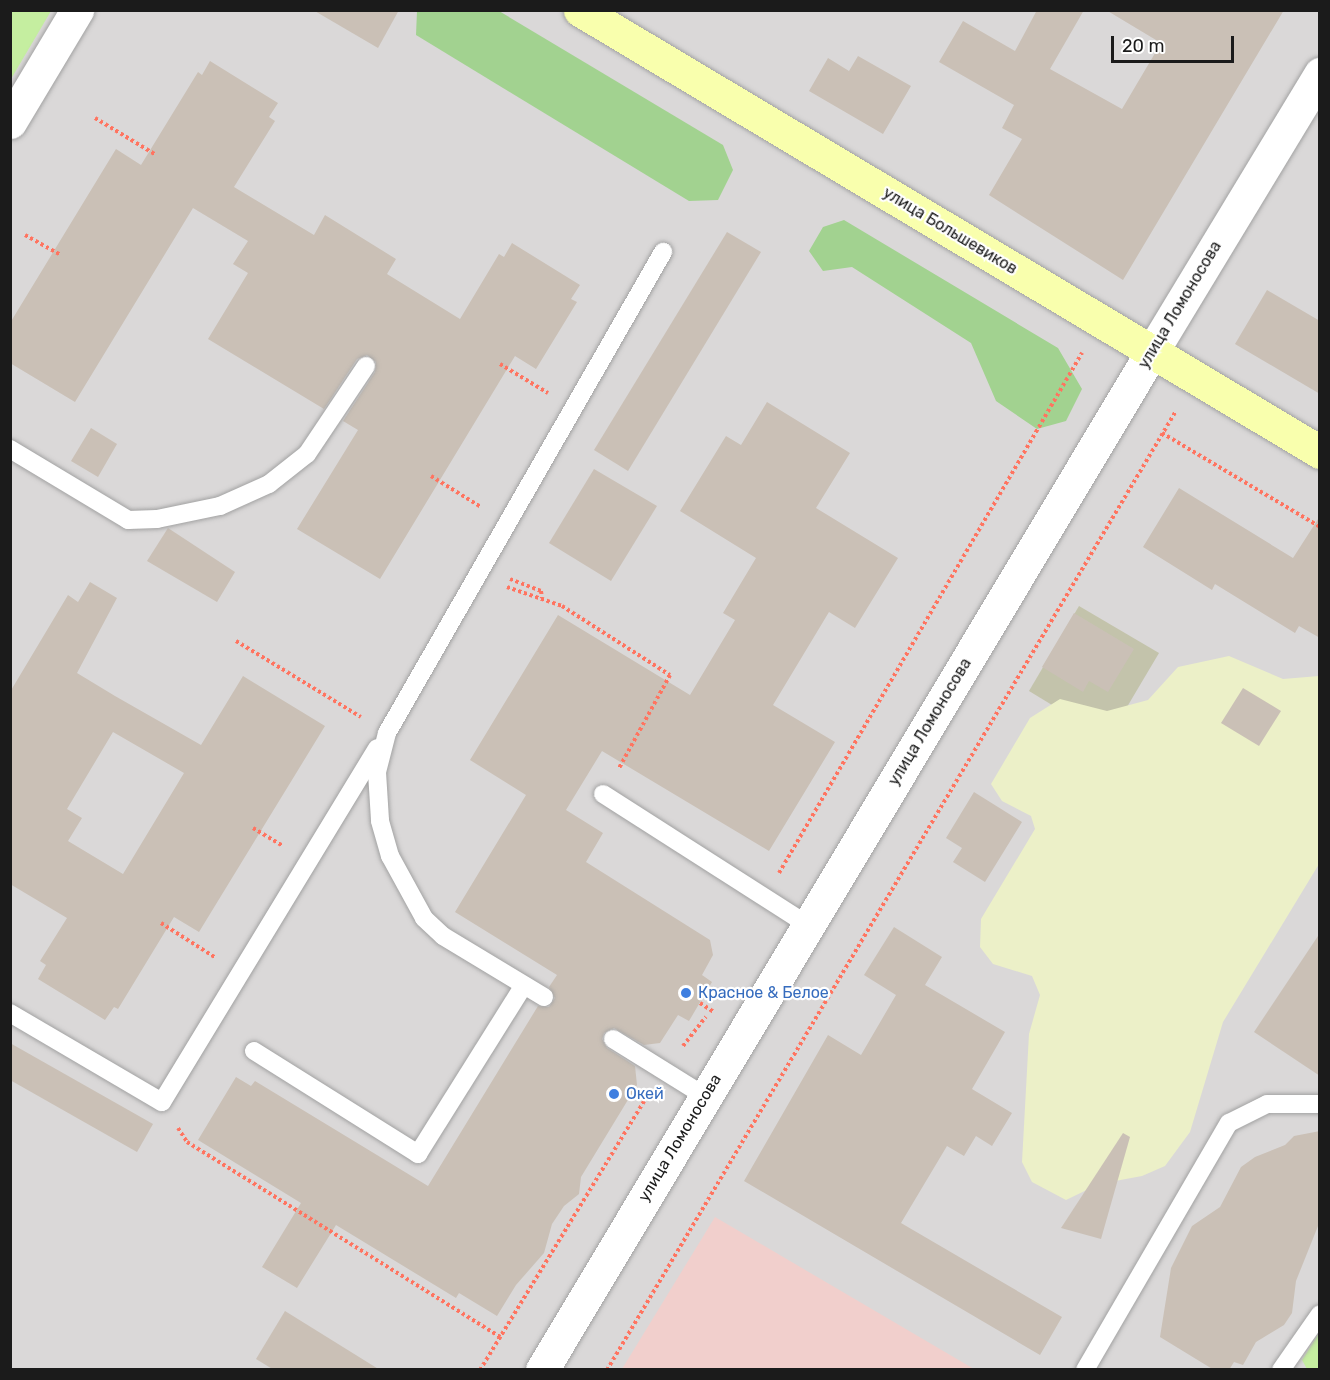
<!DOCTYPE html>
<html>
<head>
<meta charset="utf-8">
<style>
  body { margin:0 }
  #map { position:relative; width:1330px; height:1380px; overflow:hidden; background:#eeeae0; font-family:Rubik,sans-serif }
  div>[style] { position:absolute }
  .residential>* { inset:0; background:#dad8d8 }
  .commercial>* { inset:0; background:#f1cfcc }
  .construction>* { inset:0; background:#c3c3ab }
  .farmland>* { inset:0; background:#ecf0c8 }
  .grass>* { inset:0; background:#c5eea0 }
  .forest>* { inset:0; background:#a2d290 }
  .building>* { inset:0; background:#cac0b6 }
  .path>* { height:4px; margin-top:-2px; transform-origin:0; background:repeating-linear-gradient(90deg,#ff7460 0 3px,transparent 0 6px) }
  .roads { filter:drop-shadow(0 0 2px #a2a2a2) drop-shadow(0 0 2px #a2a2a2) }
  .service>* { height:18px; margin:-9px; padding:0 9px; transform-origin:9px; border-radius:9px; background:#fff }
  .minor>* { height:33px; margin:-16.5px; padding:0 16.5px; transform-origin:16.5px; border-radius:16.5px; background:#fff }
  .tertiary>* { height:33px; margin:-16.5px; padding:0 16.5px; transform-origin:16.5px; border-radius:16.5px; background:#fff }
  .secondary>* { height:33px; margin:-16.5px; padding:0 16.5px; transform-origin:16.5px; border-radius:16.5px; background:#f9ffad }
  .dots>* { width:16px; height:16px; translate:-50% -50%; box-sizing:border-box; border:3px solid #fff; border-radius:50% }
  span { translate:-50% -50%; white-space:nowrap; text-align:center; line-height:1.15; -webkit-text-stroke:4.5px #fff; paint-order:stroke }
  .street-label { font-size:16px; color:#1b1b1b }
  .shop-label { font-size:16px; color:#366cbe }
  .left { translate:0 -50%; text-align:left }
  .frame { position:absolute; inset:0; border:12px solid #1b1b1b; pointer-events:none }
  .scale { position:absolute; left:1111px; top:36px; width:123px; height:27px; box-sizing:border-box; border:3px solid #1b1b1b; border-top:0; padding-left:8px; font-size:18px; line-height:21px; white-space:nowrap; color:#1b1b1b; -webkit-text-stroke:4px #fff; paint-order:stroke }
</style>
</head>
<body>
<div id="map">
  <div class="residential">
    <div style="clip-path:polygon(11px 11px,1319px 11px,1319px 1369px,11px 1369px)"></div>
  </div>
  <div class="commercial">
    <div style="clip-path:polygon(715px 1217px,974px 1369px,622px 1369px)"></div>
  </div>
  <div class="construction">
    <div style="clip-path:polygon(1079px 606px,1159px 653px,1108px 739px,1029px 691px)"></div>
  </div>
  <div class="farmland">
    <div style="clip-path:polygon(1229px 656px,1283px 679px,1319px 676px,1319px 864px,1223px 1022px,1190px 1132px,1165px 1166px,1142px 1176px,1099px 1184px,1066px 1200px,1032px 1182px,1022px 1162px,1029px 1034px,1040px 995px,1032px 976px,993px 964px,980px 947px,981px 919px,1035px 829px,1031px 816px,1002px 801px,991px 784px,1030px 718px,1060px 699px,1107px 711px,1148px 700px,1178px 667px)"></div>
  </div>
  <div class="grass">
    <div style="clip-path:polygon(11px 10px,51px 11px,11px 79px,10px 11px)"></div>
    <div style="clip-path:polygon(1319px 1333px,1319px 1369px,1307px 1369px,1302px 1360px)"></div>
  </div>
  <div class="forest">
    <div style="clip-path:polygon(417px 11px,499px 11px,723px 145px,733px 170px,718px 200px,689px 201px,416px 35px)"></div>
    <div style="clip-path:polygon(844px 220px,1058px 348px,1082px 389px,1066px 421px,1037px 429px,996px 401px,971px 343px,852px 267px,823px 271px,809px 251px,823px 227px)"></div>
  </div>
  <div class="building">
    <div style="clip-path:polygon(313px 10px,399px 10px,378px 48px)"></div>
    <div style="clip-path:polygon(1037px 10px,1084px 10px,1050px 69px,1122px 109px,1161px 43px,1106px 10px,1284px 10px,1123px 280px,989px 195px,1022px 139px,1002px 128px,1014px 105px,939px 62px,963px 21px,1015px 51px)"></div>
    <div style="clip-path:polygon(858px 56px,911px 86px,883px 134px,809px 91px,828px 58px,849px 71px)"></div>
    <div style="clip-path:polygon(210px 61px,278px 103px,269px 117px,275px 121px,234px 187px,314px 235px,325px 215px,396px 259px,387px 274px,460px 319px,499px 254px,504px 257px,512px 243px,580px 285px,571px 299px,577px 302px,536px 369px,515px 356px,380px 579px,297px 529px,358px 430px,343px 421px,375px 372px,376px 362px,367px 355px,357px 359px,324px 409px,208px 339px,248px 273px,233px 264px,248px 241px,193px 208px,75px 402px,10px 363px,10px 323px,116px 149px,141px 165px,198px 72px,202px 75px)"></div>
    <div style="clip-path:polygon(727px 232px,761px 252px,628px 471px,594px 450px)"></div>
    <div style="clip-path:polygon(1267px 290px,1320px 321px,1320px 394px,1235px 344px)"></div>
    <div style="clip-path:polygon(767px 402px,850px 453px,816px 508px,898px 558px,855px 628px,829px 612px,773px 705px,835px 742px,769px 851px,602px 751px,566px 810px,603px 833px,586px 862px,710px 940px,713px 955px,702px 975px,712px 982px,689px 1021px,678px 1015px,660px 1043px,644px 1045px,614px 1028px,604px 1033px,602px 1039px,607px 1048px,635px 1066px,637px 1085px,581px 1177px,579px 1194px,564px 1206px,552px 1224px,544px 1253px,516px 1285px,497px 1316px,459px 1293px,456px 1298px,336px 1225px,297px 1288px,262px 1267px,301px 1203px,198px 1140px,236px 1077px,251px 1086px,255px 1081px,428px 1186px,538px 1006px,549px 1007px,555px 998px,549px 987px,557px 975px,455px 912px,526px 795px,470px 760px,558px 615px,690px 695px,735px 620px,723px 613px,756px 558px,680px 511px,726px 436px,741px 445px)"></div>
    <div style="clip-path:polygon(91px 428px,117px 444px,98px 477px,71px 461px)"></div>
    <div style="clip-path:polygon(594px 469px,657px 506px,611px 581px,549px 543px)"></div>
    <div style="clip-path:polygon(1179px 488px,1293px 558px,1320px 516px,1320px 638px,1299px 626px,1295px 633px,1215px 584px,1212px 590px,1143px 547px)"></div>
    <div style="clip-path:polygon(168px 528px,235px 572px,217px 602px,147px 561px)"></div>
    <div style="clip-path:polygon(evenodd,90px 582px,117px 598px,77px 673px,115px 696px,201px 745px,243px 676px,325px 726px,199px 932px,174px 917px,118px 1009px,114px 1007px,105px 1020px,38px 979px,46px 965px,40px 961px,67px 918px,10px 884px,10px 692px,68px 595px,78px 602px,90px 582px,113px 732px,184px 773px,123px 874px,68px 841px,82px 818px,67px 809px,113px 732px)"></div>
    <div style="clip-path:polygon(1074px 613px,1134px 649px,1108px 692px,1089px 681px,1083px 692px,1042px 667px)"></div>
    <div style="clip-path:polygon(1243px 688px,1281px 711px,1259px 746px,1221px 723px)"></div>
    <div style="clip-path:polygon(974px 792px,1022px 822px,985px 882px,953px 862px,962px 848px,946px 838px)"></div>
    <div style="clip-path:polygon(894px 927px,942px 957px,925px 985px,1005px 1032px,972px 1089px,1012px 1113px,992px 1146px,976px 1136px,964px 1156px,947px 1146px,901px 1223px,1062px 1317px,1040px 1355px,744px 1181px,828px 1035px,861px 1055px,896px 995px,864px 975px)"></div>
    <div style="clip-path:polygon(1320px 933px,1320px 1076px,1254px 1032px)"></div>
    <div style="clip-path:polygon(10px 1043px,153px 1124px,137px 1152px,10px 1080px)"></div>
    <div style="clip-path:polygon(1320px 1131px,1320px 1221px,1296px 1281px,1292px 1313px,1284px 1325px,1256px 1342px,1243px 1365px,1234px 1362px,1229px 1370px,1214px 1370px,1160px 1337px,1171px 1268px,1192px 1226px,1220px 1207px,1241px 1167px,1255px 1157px,1285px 1145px,1294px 1136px)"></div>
    <div style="clip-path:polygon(1123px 1133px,1130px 1137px,1101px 1239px,1061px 1228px)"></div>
    <div style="clip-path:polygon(285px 1311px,380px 1370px,274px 1370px,256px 1359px)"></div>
  </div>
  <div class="path">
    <div style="left:95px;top:118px;width:71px;rotate:31.2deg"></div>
    <div style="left:25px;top:235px;width:41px;rotate:29.1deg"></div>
    <div style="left:500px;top:364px;width:56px;rotate:31.1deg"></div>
    <div style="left:1162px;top:433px;width:184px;rotate:30.7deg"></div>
    <div style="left:431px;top:476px;width:59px;rotate:31.8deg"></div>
    <div style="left:510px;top:579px;width:33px;rotate:21deg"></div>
    <div style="left:541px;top:591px;width:7px;rotate:82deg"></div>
    <div style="left:507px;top:587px;width:58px;rotate:19.1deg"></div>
    <div style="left:562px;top:606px;width:128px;rotate:32.6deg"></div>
    <div style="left:670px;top:675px;width:106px;rotate:118.7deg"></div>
    <div style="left:236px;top:641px;width:146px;rotate:31.3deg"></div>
    <div style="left:253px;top:828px;width:35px;rotate:31deg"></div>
    <div style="left:779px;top:873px;width:602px;rotate:-59.77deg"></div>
    <div style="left:161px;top:923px;width:65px;rotate:32.5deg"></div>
    <div style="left:700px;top:1003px;width:17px;rotate:33deg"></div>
    <div style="left:683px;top:1046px;width:37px;rotate:-52deg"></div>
    <div style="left:178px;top:1128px;width:17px;rotate:57deg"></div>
    <div style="left:187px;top:1142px;width:369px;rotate:31.9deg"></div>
    <div style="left:480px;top:1370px;width:321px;rotate:-58.6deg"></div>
    <div style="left:607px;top:1370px;width:1115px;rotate:-59.32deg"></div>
  </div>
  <div class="roads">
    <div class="service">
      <div style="left:10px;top:449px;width:138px;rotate:31deg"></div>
      <div style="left:128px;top:520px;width:29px;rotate:-2deg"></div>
      <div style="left:157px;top:519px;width:64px;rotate:-11.7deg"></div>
      <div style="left:220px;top:506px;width:54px;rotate:-24.2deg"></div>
      <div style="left:269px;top:484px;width:48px;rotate:-38.3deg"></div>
      <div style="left:307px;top:454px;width:106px;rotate:-56.2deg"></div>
      <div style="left:603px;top:794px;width:243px;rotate:32.6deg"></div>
      <div style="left:544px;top:997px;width:118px;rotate:-148.9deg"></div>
      <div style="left:443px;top:936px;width:26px;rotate:-137deg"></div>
      <div style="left:424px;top:918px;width:71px;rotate:-118.7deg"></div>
      <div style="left:390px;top:856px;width:37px;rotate:-106deg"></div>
      <div style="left:380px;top:820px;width:48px;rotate:-93.6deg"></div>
      <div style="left:377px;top:772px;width:40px;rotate:-75.6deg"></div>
      <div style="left:387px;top:733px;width:555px;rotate:-60.15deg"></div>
      <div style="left:10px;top:1013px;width:176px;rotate:30.4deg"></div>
      <div style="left:162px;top:1102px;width:414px;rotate:-58.7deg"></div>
      <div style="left:613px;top:1039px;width:110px;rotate:31.9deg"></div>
      <div style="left:254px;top:1051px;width:194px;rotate:32.1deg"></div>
      <div style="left:418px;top:1154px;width:199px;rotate:-57.9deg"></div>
      <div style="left:1085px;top:1370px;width:286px;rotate:-59.8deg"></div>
      <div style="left:1229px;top:1123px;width:42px;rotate:-26.6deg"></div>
      <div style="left:1267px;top:1104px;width:53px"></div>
      <div style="left:1281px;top:1370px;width:68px;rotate:-55.1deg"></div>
    </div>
    <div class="minor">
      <div style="left:10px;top:122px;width:131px;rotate:-59.1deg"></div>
      <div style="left:1153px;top:350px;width:323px;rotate:-58.8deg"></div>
    </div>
    <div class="tertiary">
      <div style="left:542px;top:1370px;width:1189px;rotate:-59.08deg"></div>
    </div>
    <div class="secondary">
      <div style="left:580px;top:10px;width:862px;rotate:30.85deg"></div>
    </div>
  </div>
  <div class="dots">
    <div style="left:686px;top:993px;background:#3f7fe0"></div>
    <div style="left:614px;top:1094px;background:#3f7fe0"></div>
  </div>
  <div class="street-label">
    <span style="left:950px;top:231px;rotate:31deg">улица Большевиков</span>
    <span style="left:1180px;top:305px;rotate:-59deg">улица Ломоносова</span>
    <span style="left:930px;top:722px;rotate:-59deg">улица Ломоносова</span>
    <span style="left:680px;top:1138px;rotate:-59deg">улица Ломоносова</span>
  </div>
  <div class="shop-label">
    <span class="left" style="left:698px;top:993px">Красное &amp; Белое</span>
    <span class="left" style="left:626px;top:1094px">Окей</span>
  </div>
  <div class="frame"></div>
  <div class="scale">20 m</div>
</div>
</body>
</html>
